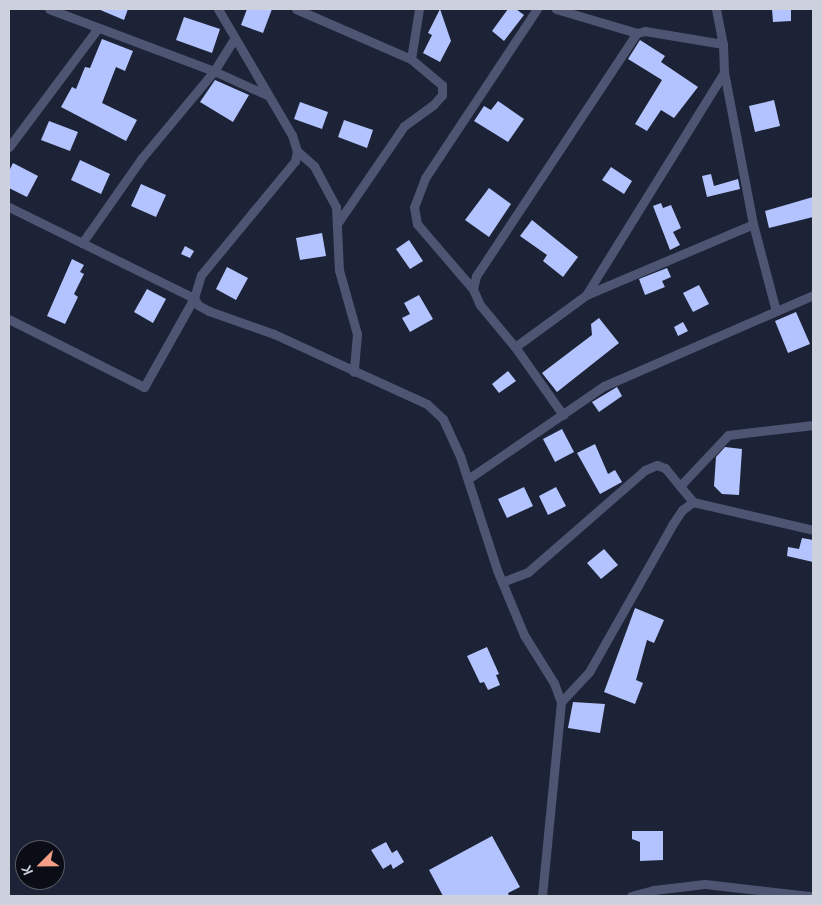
<!DOCTYPE html>
<html>
<head>
<meta charset="utf-8">
<style>
  body { margin:0 }
  #map { position:relative; width:822px; height:905px; overflow:hidden; background:#1d2336; font-family:Cabin,sans-serif }
  div>[style] { position:absolute }
  .building>* { inset:0; background:#b2c3ff }
  .street>* { height:9px; margin:-4.5px; padding:0 4.5px; transform-origin:4.5px; border-radius:4.5px; background:#4d5572 }
  span { translate:-50% -50%; white-space:nowrap; text-align:center; line-height:1.15; -webkit-text-stroke:5px #0a0d15; paint-order:stroke }
  .frame { position:absolute; inset:0; border:10px solid #cdd1de; pointer-events:none }
  .north { position:absolute; left:15px; top:840px; width:50px; height:50px; box-sizing:border-box; background:#0a0d15; border:1px solid #585b65; border-radius:50%; rotate:247deg; font-size:14px; font-weight:700; line-height:20px; text-align:center; color:#cdd1de }
  .north::after { content:''; display:block; margin:auto; width:18px; height:22px; background:#f49e87; clip-path:polygon(50% 0,100% 100%,50% 72%,0 100%) }
</style>
</head>
<body>
<div id="map">
  <div class="building">
    <div style="clip-path:polygon(98px 9px,128px 9px,124px 20px)"></div>
    <div style="clip-path:polygon(247px 9px,272px 9px,263px 33px,241px 25px)"></div>
    <div style="clip-path:polygon(440px 9px,451px 41px,440px 62px,423px 53px,432px 35px,428px 33px)"></div>
    <div style="clip-path:polygon(508px 9px,516px 9px,524px 15px,504px 41px,492px 31px)"></div>
    <div style="clip-path:polygon(772px 9px,791px 9px,791px 21px,773px 22px)"></div>
    <div style="clip-path:polygon(184px 17px,220px 29px,212px 53px,176px 40px)"></div>
    <div style="clip-path:polygon(102px 39px,133px 51px,125px 71px,116px 67px,102px 103px,137px 120px,126px 141px,61px 107px,72px 87px,76px 89px,85px 67px,90px 68px)"></div>
    <div style="clip-path:polygon(640px 40px,665px 56px,661px 62px,698px 87px,674px 118px,661px 110px,647px 131px,635px 124px,662px 80px,628px 59px)"></div>
    <div style="clip-path:polygon(215px 80px,249px 95px,233px 122px,200px 102px)"></div>
    <div style="clip-path:polygon(774px 100px,780px 126px,755px 132px,749px 106px)"></div>
    <div style="clip-path:polygon(498px 101px,524px 119px,508px 142px,474px 121px,484px 106px,491px 110px)"></div>
    <div style="clip-path:polygon(300px 102px,328px 112px,322px 129px,294px 119px)"></div>
    <div style="clip-path:polygon(344px 120px,373px 130px,367px 148px,338px 137px)"></div>
    <div style="clip-path:polygon(49px 121px,78px 132px,70px 151px,41px 140px)"></div>
    <div style="clip-path:polygon(80px 160px,110px 174px,101px 194px,71px 180px)"></div>
    <div style="clip-path:polygon(13px 163px,38px 176px,27px 197px,9px 188px,9px 171px)"></div>
    <div style="clip-path:polygon(611px 167px,632px 181px,624px 194px,602px 180px)"></div>
    <div style="clip-path:polygon(711px 174px,714px 186px,738px 179px,740px 189px,707px 197px,702px 176px)"></div>
    <div style="clip-path:polygon(141px 184px,166px 195px,156px 217px,131px 206px)"></div>
    <div style="clip-path:polygon(489px 188px,511px 204px,489px 237px,465px 220px)"></div>
    <div style="clip-path:polygon(813px 197px,813px 217px,769px 228px,765px 211px)"></div>
    <div style="clip-path:polygon(661px 203px,663px 208px,671px 205px,681px 228px,673px 232px,680px 245px,670px 250px,653px 206px)"></div>
    <div style="clip-path:polygon(532px 220px,578px 257px,563px 277px,543px 261px,547px 255px,520px 236px)"></div>
    <div style="clip-path:polygon(322px 233px,326px 256px,300px 260px,296px 238px)"></div>
    <div style="clip-path:polygon(409px 240px,423px 261px,410px 269px,396px 249px)"></div>
    <div style="clip-path:polygon(185px 246px,194px 251px,190px 258px,181px 254px)"></div>
    <div style="clip-path:polygon(72px 259px,84px 265px,80px 272px,84px 274px,74px 294px,78px 297px,65px 324px,47px 316px)"></div>
    <div style="clip-path:polygon(227px 267px,248px 278px,236px 300px,216px 289px)"></div>
    <div style="clip-path:polygon(667px 268px,671px 277px,662px 281px,665px 287px,645px 295px,639px 279px)"></div>
    <div style="clip-path:polygon(699px 285px,709px 304px,693px 312px,683px 293px)"></div>
    <div style="clip-path:polygon(147px 289px,166px 299px,153px 323px,134px 312px)"></div>
    <div style="clip-path:polygon(419px 295px,433px 319px,410px 332px,402px 318px,410px 314px,404px 303px)"></div>
    <div style="clip-path:polygon(796px 312px,810px 344px,788px 353px,775px 321px)"></div>
    <div style="clip-path:polygon(599px 318px,619px 343px,557px 392px,542px 373px,592px 335px,591px 324px)"></div>
    <div style="clip-path:polygon(683px 322px,688px 331px,678px 336px,674px 327px)"></div>
    <div style="clip-path:polygon(508px 371px,516px 381px,499px 393px,492px 384px)"></div>
    <div style="clip-path:polygon(617px 387px,622px 396px,599px 412px,592px 402px)"></div>
    <div style="clip-path:polygon(562px 429px,574px 452px,555px 462px,543px 439px)"></div>
    <div style="clip-path:polygon(595px 444px,608px 474px,615px 470px,622px 482px,600px 494px,577px 453px)"></div>
    <div style="clip-path:polygon(725px 447px,742px 449px,739px 495px,722px 494px,714px 486px,716px 457px)"></div>
    <div style="clip-path:polygon(524px 487px,533px 506px,507px 518px,498px 499px)"></div>
    <div style="clip-path:polygon(556px 487px,566px 506px,548px 515px,539px 496px)"></div>
    <div style="clip-path:polygon(802px 538px,813px 540px,813px 562px,787px 556px,788px 547px,799px 549px)"></div>
    <div style="clip-path:polygon(604px 549px,618px 565px,601px 579px,587px 563px)"></div>
    <div style="clip-path:polygon(635px 608px,664px 620px,654px 643px,647px 640px,636px 680px,643px 683px,635px 704px,604px 692px)"></div>
    <div style="clip-path:polygon(487px 647px,499px 674px,496px 675px,500px 685px,488px 690px,484px 682px,480px 683px,467px 656px)"></div>
    <div style="clip-path:polygon(573px 702px,605px 704px,600px 733px,568px 728px)"></div>
    <div style="clip-path:polygon(632px 831px,663px 831px,663px 860px,640px 861px,640px 842px,632px 839px)"></div>
    <div style="clip-path:polygon(492px 836px,520px 887px,508px 893px,509px 896px,443px 896px,429px 870px)"></div>
    <div style="clip-path:polygon(386px 842px,392px 853px,397px 850px,404px 862px,393px 869px,391px 864px,383px 869px,371px 850px)"></div>
  </div>
  <div class="street">
    <div style="left:49px;top:9px;width:176px;rotate:20.6deg"></div>
    <div style="left:214px;top:71px;width:38px;rotate:-58deg"></div>
    <div style="left:218px;top:9px;width:146px;rotate:59.6deg"></div>
    <div style="left:292px;top:135px;width:17px;rotate:73deg"></div>
    <div style="left:297px;top:151px;width:10px;rotate:101deg"></div>
    <div style="left:295px;top:161px;width:148px;rotate:129.5deg"></div>
    <div style="left:201px;top:275px;width:24px;rotate:107deg"></div>
    <div style="left:194px;top:298px;width:8px;rotate:60deg"></div>
    <div style="left:198px;top:305px;width:13px;rotate:29deg"></div>
    <div style="left:209px;top:311px;width:69px;rotate:19.5deg"></div>
    <div style="left:274px;top:334px;width:168px;rotate:24.6deg"></div>
    <div style="left:427px;top:404px;width:22px;rotate:43deg"></div>
    <div style="left:443px;top:419px;width:41px;rotate:65.3deg"></div>
    <div style="left:460px;top:456px;width:120px;rotate:72deg"></div>
    <div style="left:497px;top:570px;width:70px;rotate:67.4deg"></div>
    <div style="left:524px;top:635px;width:57px;rotate:58deg"></div>
    <div style="left:554px;top:683px;width:20px;rotate:70deg"></div>
    <div style="left:561px;top:702px;width:195px;rotate:95.6deg"></div>
    <div style="left:296px;top:9px;width:125px;rotate:23.5deg"></div>
    <div style="left:411px;top:59px;width:40px;rotate:40deg"></div>
    <div style="left:442px;top:85px;width:10px;rotate:90deg"></div>
    <div style="left:442px;top:95px;width:13px;rotate:132deg"></div>
    <div style="left:433px;top:105px;width:36px;rotate:144deg"></div>
    <div style="left:404px;top:126px;width:119px;rotate:124.4deg"></div>
    <div style="left:556px;top:9px;width:84px;rotate:16.5deg"></div>
    <div style="left:716px;top:9px;width:36px;rotate:79deg"></div>
    <div style="left:723px;top:44px;width:28px;rotate:88deg"></div>
    <div style="left:724px;top:72px;width:155px;rotate:79.2deg"></div>
    <div style="left:753px;top:224px;width:90px;rotate:75.2deg"></div>
    <div style="left:411px;top:59px;width:51px;rotate:-80.9deg"></div>
    <div style="left:9px;top:147px;width:149px;rotate:-53.2deg"></div>
    <div style="left:297px;top:151px;width:23px;rotate:41deg"></div>
    <div style="left:314px;top:166px;width:47px;rotate:61.8deg"></div>
    <div style="left:336px;top:207px;width:63px;rotate:87.3deg"></div>
    <div style="left:339px;top:270px;width:66px;rotate:74.3deg"></div>
    <div style="left:357px;top:334px;width:38px;rotate:95deg"></div>
    <div style="left:9px;top:207px;width:206px;rotate:26.2deg"></div>
    <div style="left:194px;top:298px;width:102px;rotate:119.3deg"></div>
    <div style="left:144px;top:387px;width:151px;rotate:-153.3deg"></div>
    <div style="left:82px;top:243px;width:103px;rotate:-54.9deg"></div>
    <div style="left:141px;top:159px;width:114px;rotate:-50.3deg"></div>
    <div style="left:214px;top:71px;width:58px;rotate:24.4deg"></div>
    <div style="left:473px;top:289px;width:86px;rotate:-130.7deg"></div>
    <div style="left:417px;top:224px;width:17px;rotate:-100deg"></div>
    <div style="left:414px;top:207px;width:31px;rotate:-69deg"></div>
    <div style="left:425px;top:178px;width:203px;rotate:-56.5deg"></div>
    <div style="left:586px;top:295px;width:181px;rotate:-23deg"></div>
    <div style="left:515px;top:347px;width:88px;rotate:-36.2deg"></div>
    <div style="left:586px;top:295px;width:262px;rotate:-58.2deg"></div>
    <div style="left:563px;top:415px;width:83px;rotate:-125.2deg"></div>
    <div style="left:515px;top:347px;width:55px;rotate:-129.8deg"></div>
    <div style="left:480px;top:305px;width:17px;rotate:-114deg"></div>
    <div style="left:473px;top:289px;width:13px;rotate:-77deg"></div>
    <div style="left:476px;top:276px;width:291px;rotate:-56.5deg"></div>
    <div style="left:637px;top:33px;width:8px;rotate:-14deg"></div>
    <div style="left:645px;top:31px;width:79px;rotate:9.5deg"></div>
    <div style="left:468px;top:479px;width:165px;rotate:-34.4deg"></div>
    <div style="left:604px;top:386px;width:228px;rotate:-23.5deg"></div>
    <div style="left:680px;top:486px;width:70px;rotate:-46.7deg"></div>
    <div style="left:728px;top:435px;width:86px;rotate:-6.7deg"></div>
    <div style="left:502px;top:582px;width:28px;rotate:-21deg"></div>
    <div style="left:528px;top:572px;width:155px;rotate:-41.1deg"></div>
    <div style="left:645px;top:470px;width:13px;rotate:-23deg"></div>
    <div style="left:657px;top:465px;width:9px;rotate:21deg"></div>
    <div style="left:665px;top:468px;width:44px;rotate:50.5deg"></div>
    <div style="left:561px;top:702px;width:41px;rotate:-47deg"></div>
    <div style="left:589px;top:672px;width:169px;rotate:-60.5deg"></div>
    <div style="left:672px;top:525px;width:18px;rotate:-56deg"></div>
    <div style="left:682px;top:510px;width:14px;rotate:-36deg"></div>
    <div style="left:693px;top:502px;width:123px;rotate:13.1deg"></div>
    <div style="left:631px;top:896px;width:24px;rotate:-15deg"></div>
    <div style="left:654px;top:890px;width:51px;rotate:-6.7deg"></div>
    <div style="left:705px;top:884px;width:105px;rotate:6.6deg"></div>
  </div>
  <div class="frame"></div>
  <div class="north">K</div>
</div>
</body>
</html>
